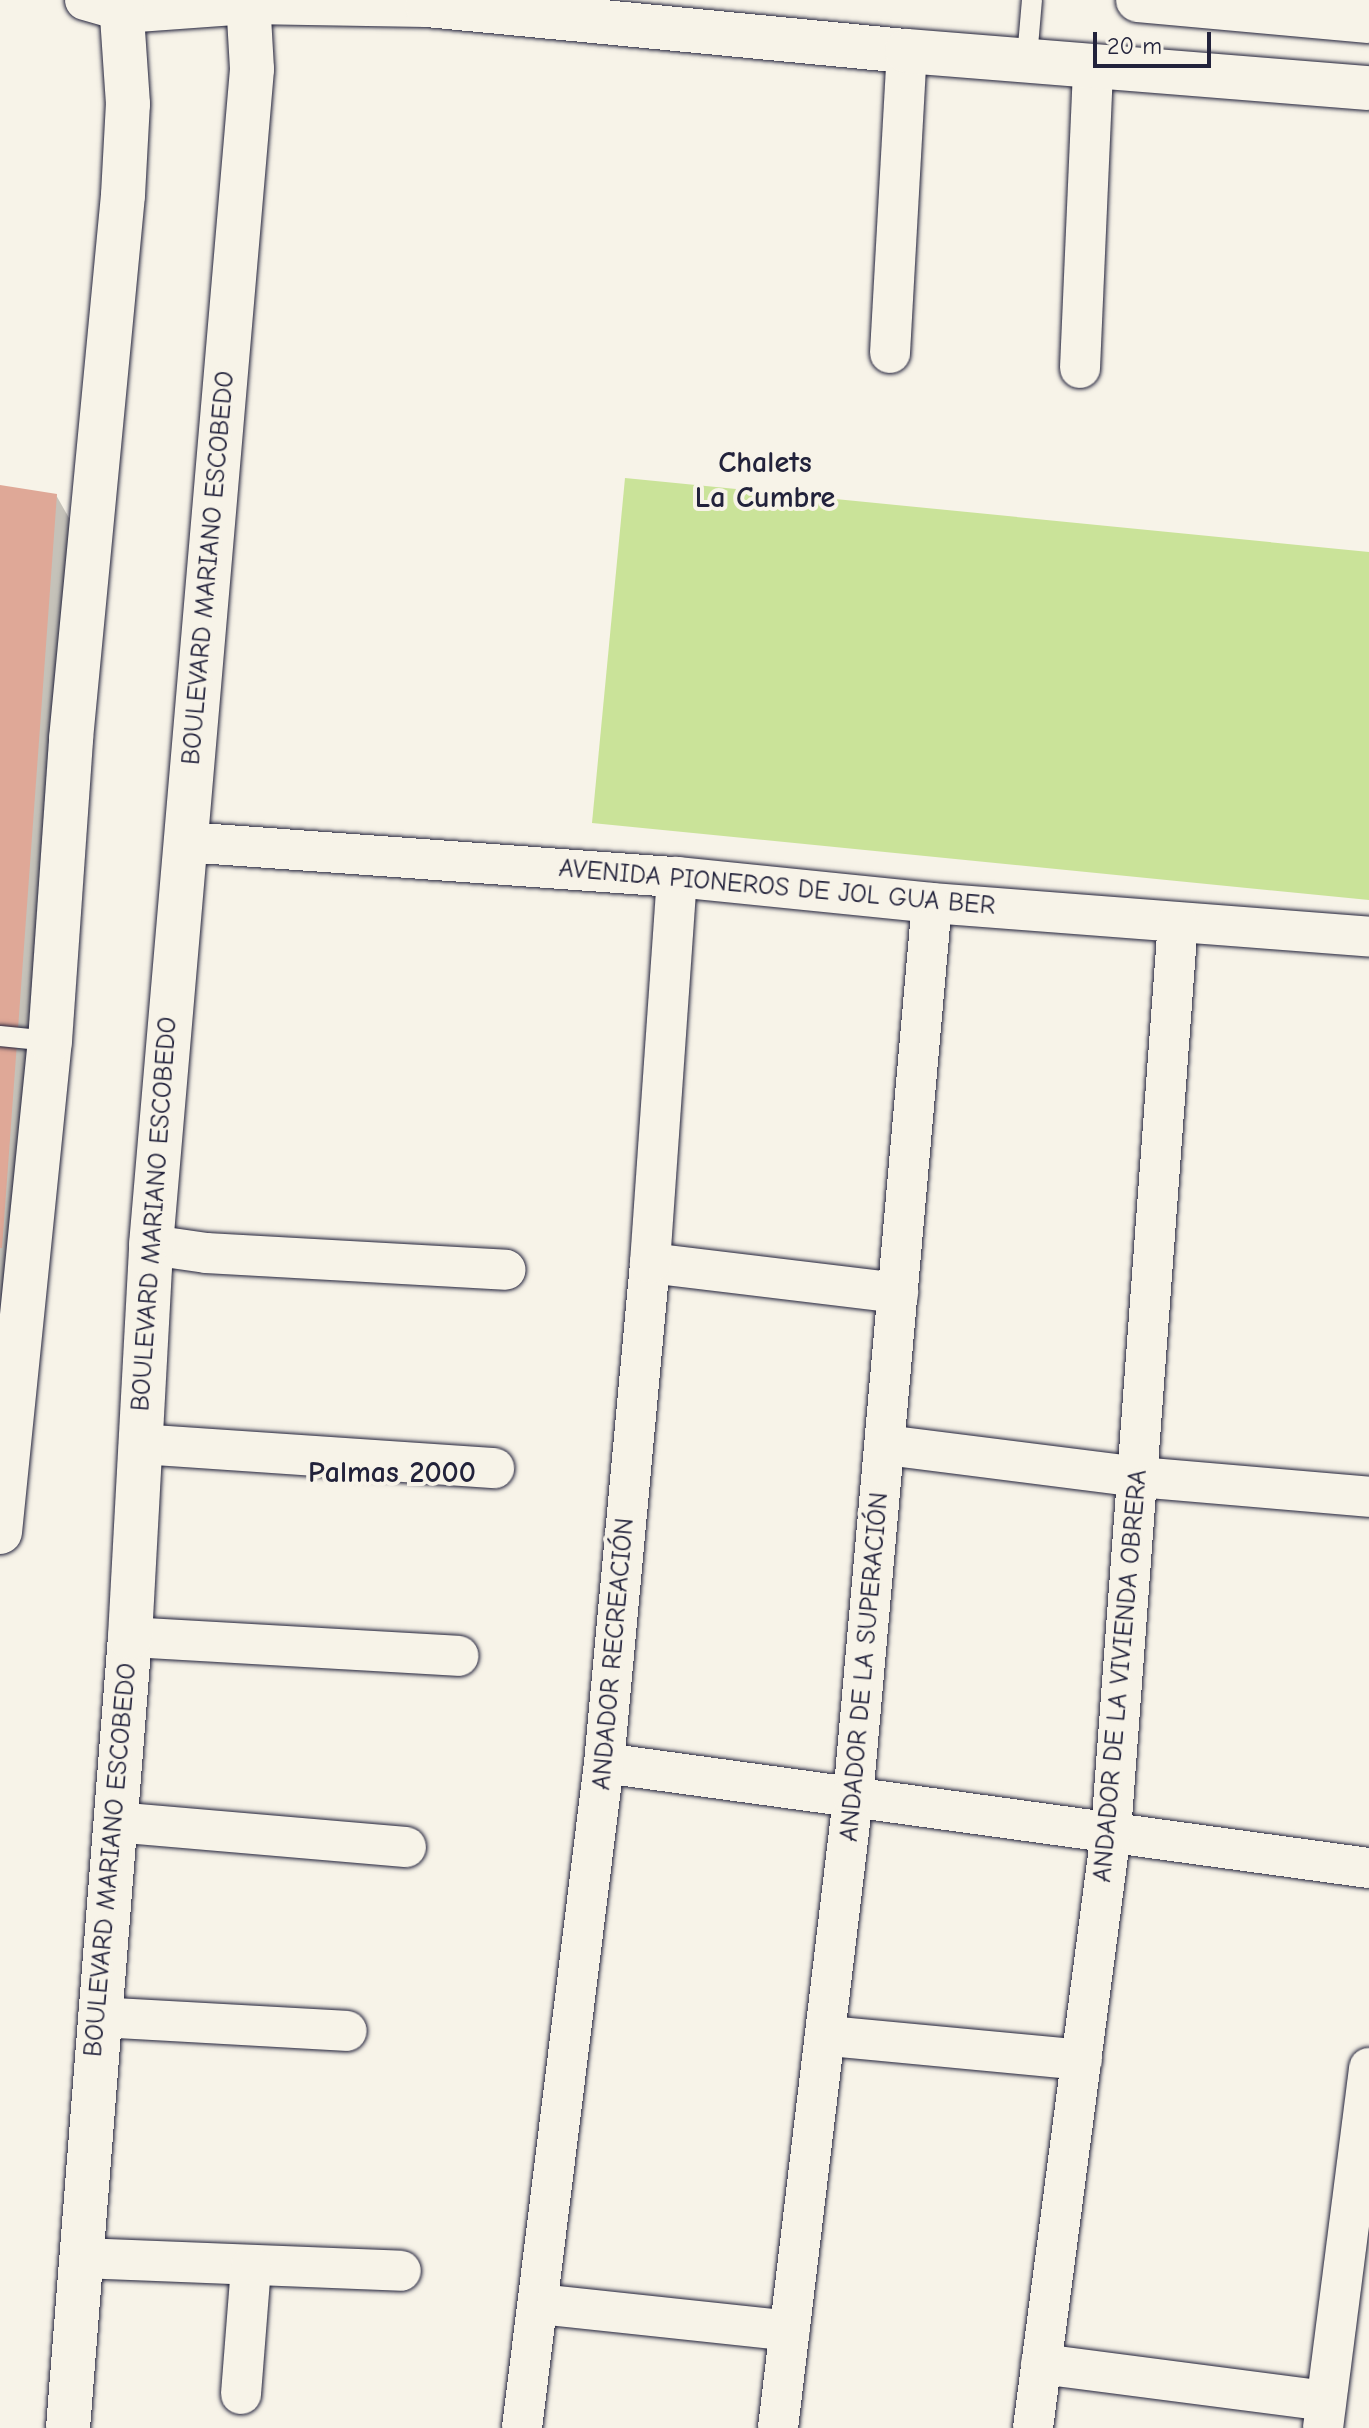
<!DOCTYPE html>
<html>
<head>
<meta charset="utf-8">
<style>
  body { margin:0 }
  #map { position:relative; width:1369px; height:2428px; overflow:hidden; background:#f7f3e8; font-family:"Comic Neue",sans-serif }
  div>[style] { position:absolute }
  .green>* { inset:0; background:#cae399 }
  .shadow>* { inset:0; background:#0003 }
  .building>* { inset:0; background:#dfa897 }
  .roads { filter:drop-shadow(0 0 2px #22223b) drop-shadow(0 0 2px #22223b) }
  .service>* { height:20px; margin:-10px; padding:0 10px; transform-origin:10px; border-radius:10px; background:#f7f3e8 }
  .minor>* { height:40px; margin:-20px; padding:0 20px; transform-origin:20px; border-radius:20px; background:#f7f3e8 }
  .primary>* { height:44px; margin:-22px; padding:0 22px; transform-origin:22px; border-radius:22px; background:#f7f3e8 }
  span { translate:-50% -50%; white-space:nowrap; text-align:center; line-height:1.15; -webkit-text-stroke:8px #f7f3e8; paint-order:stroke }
  .street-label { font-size:26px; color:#22223b }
  .quarter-label { font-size:30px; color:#22223b; font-weight:700 }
  .scale { position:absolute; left:1093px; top:32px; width:118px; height:36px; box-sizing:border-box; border:4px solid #22223b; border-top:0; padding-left:10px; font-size:24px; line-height:28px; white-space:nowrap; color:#22223b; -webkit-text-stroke:6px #f7f3e8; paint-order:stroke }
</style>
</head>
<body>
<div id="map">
  <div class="green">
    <div style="clip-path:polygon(625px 478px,1369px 552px,1369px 900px,592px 823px)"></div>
  </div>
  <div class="shadow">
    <div style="clip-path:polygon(0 487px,56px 495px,81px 539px,0 1316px)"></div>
  </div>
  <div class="building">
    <div style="clip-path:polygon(0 485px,57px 494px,2px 1248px,0 1248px)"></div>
  </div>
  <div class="roads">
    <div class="service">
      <div style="left:1027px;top:58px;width:58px;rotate:-85.1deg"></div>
      <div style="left:0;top:1036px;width:50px;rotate:5.7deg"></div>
    </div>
    <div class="minor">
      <div style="left:85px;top:0;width:40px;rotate:16deg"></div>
      <div style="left:890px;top:353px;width:302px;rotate:-86.8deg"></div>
      <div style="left:1080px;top:368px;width:302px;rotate:-87.5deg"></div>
      <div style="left:185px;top:842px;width:493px;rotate:4.1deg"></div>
      <div style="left:677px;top:877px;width:256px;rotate:5.8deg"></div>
      <div style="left:932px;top:903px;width:438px;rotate:4.4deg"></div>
      <div style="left:151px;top:1245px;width:56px;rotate:8.3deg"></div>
      <div style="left:206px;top:1253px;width:300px;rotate:3.2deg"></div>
      <div style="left:650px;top:1263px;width:250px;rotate:6.9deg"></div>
      <div style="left:139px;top:1444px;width:356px;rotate:3.9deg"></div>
      <div style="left:886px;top:1445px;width:254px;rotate:7.2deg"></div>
      <div style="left:1138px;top:1477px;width:232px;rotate:4.9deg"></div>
      <div style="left:130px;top:1637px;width:329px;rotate:3.3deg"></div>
      <div style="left:604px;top:1763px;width:772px;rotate:7.82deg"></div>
      <div style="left:114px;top:1822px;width:293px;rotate:4.9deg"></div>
      <div style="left:98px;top:2017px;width:249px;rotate:3.2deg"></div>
      <div style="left:829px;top:2036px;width:254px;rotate:5.4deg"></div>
      <div style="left:82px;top:2258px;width:319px;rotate:2.3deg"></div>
      <div style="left:539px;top:2304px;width:252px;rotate:6.1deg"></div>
      <div style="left:1041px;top:2364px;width:287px;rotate:7.4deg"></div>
      <div style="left:241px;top:2394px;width:128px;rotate:-85.5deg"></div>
      <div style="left:522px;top:2428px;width:670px;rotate:-82.97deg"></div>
      <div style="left:604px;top:1763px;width:502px;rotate:-84.74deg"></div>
      <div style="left:650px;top:1263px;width:387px;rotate:-86deg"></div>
      <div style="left:778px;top:2428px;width:634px;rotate:-83.21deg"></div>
      <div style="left:853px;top:1798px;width:898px;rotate:-84.96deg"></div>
      <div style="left:1033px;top:2428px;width:601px;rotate:-82.54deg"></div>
      <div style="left:1111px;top:1832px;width:912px;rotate:-85.79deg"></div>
      <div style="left:1323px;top:2428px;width:363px;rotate:-82.7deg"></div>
    </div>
    <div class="primary">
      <div style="left:1138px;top:0;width:232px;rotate:5.2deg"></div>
      <div style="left:123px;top:11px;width:125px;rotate:-4.1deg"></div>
      <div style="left:248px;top:2px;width:179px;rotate:1deg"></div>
      <div style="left:427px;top:5px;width:482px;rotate:5.5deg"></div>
      <div style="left:907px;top:51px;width:463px;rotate:4.6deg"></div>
      <div style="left:0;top:1532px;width:494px;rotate:-84.2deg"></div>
      <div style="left:50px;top:1041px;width:303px;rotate:-86deg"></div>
      <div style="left:71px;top:739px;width:546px;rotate:-84.54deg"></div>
      <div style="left:123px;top:195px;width:91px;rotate:-86.9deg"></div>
      <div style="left:128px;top:104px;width:104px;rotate:-93.9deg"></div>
      <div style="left:68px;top:2428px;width:793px;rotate:-85.52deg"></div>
      <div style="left:130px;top:1637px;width:393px;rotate:-86.9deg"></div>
      <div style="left:151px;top:1245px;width:1180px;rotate:-85.09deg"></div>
      <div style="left:252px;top:69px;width:69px;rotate:-93.3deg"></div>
    </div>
  </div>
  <div class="street-label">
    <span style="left:209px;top:568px;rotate:-85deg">BOULEVARD MARIANO ESCOBEDO</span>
    <span style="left:777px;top:888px;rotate:5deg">AVENIDA PIONEROS DE JOL GUA BER</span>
    <span style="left:155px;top:1214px;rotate:-86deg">BOULEVARD MARIANO ESCOBEDO</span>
    <span style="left:614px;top:1654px;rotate:-85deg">ANDADOR RECREACIÓN</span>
    <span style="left:865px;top:1667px;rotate:-85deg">ANDADOR DE LA SUPERACIÓN</span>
    <span style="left:1121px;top:1676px;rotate:-85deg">ANDADOR DE LA VIVIENDA OBRERA</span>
    <span style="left:111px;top:1860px;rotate:-85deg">BOULEVARD MARIANO ESCOBEDO</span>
  </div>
  <div class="quarter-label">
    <span style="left:765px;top:480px">Chalets<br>La Cumbre</span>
    <span style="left:392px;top:1473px">Palmas 2000</span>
  </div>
  <div class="scale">20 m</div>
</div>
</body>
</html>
